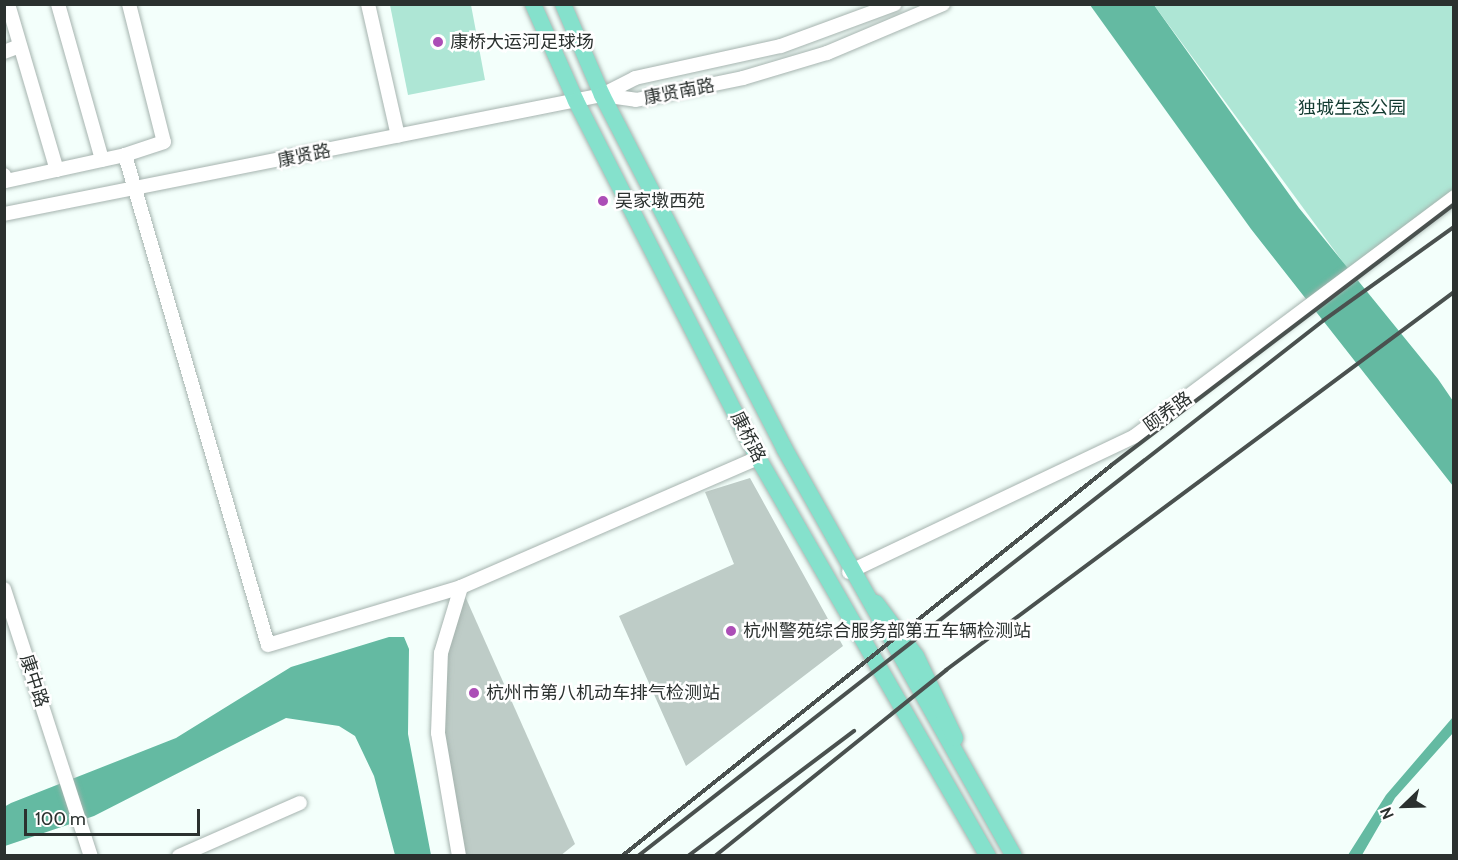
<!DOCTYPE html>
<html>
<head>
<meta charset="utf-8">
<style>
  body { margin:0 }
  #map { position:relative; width:1458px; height:860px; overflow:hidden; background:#f3fffb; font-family:Cabin,"Noto Sans SC",sans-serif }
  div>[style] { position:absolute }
  .green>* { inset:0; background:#aee6d5 }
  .water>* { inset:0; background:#64baa2 }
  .building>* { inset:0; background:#beccc7 }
  .roads { filter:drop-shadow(0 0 2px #a6b4af) drop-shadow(0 0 2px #a6b4af) }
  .minor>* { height:14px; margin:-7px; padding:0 7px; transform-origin:7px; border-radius:7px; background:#fff }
  .major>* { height:16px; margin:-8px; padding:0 8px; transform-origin:8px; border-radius:8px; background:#85e1cc }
  .rail>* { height:4px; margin:-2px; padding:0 2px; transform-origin:2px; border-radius:2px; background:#4a514f }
  .dots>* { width:16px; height:16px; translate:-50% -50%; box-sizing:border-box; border:3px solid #fff; border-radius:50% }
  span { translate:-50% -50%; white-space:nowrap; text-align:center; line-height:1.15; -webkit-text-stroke:5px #fff; paint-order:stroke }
  .poi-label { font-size:18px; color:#2b312f }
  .left { translate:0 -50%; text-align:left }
  .street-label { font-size:18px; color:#2b312f }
  .park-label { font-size:18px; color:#123a30 }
  .frame { position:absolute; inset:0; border:6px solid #2b312f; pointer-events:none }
  .north { position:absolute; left:1374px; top:776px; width:60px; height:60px; -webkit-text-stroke:4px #fff; paint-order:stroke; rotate:247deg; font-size:16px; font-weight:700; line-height:24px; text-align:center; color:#2b312f }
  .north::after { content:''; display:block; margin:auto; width:21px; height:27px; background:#2b312f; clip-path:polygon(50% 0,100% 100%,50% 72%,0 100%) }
  .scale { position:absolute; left:24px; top:809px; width:176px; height:27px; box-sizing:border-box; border:3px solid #2b312f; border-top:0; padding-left:8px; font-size:18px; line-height:21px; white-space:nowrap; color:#2b312f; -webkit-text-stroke:4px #fff; paint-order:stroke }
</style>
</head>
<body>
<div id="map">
  <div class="green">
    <div style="clip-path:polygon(390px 5px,471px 5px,485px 80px,408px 95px)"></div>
    <div style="clip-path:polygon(1154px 5px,1453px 5px,1453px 192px,1348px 269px)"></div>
  </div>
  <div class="water">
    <div style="clip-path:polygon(1090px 5px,1154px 5px,1299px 208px,1438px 379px,1453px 401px,1453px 486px,1251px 229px)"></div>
    <div style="clip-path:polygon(389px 637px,404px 637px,409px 649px,408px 734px,431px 855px,395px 855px,374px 776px,355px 736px,339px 726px,286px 718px,94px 816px,5px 846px,4px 807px,11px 803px,176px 738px,291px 667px)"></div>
    <div style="clip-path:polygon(1453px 717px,1453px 733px,1395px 798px,1362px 855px,1348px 855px,1386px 795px)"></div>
  </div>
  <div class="building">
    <div style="clip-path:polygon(750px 478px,843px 646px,686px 766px,619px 616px,734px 564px,705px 492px)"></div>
    <div style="clip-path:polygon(461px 587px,575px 844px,560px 856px,459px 856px,438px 733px,441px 653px)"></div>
  </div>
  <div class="roads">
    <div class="minor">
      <div style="left:8px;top:4px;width:173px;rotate:73.6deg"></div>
      <div style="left:58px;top:4px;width:162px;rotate:74.2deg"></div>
      <div style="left:129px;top:4px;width:142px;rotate:75.8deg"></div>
      <div style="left:164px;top:142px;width:41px;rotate:161.6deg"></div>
      <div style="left:125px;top:155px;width:510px;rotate:73.73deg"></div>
      <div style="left:268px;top:645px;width:202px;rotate:-16.7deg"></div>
      <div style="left:461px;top:587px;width:324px;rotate:-23.5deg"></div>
      <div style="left:368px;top:4px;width:135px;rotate:77.2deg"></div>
      <div style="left:4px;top:52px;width:17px;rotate:-21deg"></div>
      <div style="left:602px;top:95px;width:34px;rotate:8deg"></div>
      <div style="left:636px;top:100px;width:109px;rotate:-11.6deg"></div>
      <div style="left:743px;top:78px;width:88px;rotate:-16.6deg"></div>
      <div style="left:827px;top:53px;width:126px;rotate:-22.9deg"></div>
      <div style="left:4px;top:175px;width:6px;rotate:72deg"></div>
      <div style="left:6px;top:181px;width:122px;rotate:-12.3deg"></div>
      <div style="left:4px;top:214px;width:610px;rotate:-11.25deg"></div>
      <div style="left:602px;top:95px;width:37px;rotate:-27deg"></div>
      <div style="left:635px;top:78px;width:149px;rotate:-12.4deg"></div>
      <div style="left:781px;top:46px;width:121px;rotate:-20.2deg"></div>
      <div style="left:849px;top:572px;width:317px;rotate:-25.4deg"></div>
      <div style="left:1135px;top:436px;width:399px;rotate:-36.8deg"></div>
      <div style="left:4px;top:589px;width:281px;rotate:72deg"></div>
      <div style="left:179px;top:856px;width:132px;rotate:-23.7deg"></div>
      <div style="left:459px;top:856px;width:125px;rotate:-99.7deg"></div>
      <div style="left:438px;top:733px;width:80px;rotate:-87.9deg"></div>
      <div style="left:441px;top:653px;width:69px;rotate:-73.1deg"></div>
    </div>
    <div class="major">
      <div style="left:533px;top:4px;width:106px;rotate:66.1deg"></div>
      <div style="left:576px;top:101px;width:401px;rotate:63deg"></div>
      <div style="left:758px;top:458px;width:460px;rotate:60deg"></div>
      <div style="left:563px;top:4px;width:99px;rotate:66.8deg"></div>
      <div style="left:602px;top:95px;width:397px;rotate:62.7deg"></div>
      <div style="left:784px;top:448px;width:468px;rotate:60.6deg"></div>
      <div style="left:876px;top:603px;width:66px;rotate:53deg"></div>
      <div style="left:916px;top:656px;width:91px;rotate:64.6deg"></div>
    </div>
  </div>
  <div class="rail">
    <div style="left:622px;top:856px;width:628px;rotate:-38.6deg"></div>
    <div style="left:1113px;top:464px;width:429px;rotate:-37.3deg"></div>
    <div style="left:638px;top:856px;width:871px;rotate:-38deg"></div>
    <div style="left:1324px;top:320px;width:160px;rotate:-35.6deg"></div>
    <div style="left:688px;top:856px;width:208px;rotate:-37deg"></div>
    <div style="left:715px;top:856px;width:297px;rotate:-38.8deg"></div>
    <div style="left:946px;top:670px;width:633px;rotate:-36.65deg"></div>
  </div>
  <div class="dots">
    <div style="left:438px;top:42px;background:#ac4eb7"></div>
    <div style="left:603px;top:201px;background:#ac4eb7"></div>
    <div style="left:731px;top:631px;background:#ac4eb7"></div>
    <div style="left:474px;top:693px;background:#ac4eb7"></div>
  </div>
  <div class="poi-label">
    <span class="left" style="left:450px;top:42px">康桥大运河足球场</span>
    <span class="left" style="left:615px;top:201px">吴家墩西苑</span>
    <span class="left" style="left:743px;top:631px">杭州警苑综合服务部第五车辆检测站</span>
    <span class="left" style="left:486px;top:693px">杭州市第八机动车排气检测站</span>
  </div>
  <div class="street-label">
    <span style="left:679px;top:92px;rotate:-11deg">康贤南路</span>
    <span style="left:304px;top:156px;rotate:-12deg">康贤路</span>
    <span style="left:1168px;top:412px;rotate:-36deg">颐养路</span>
    <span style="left:748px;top:437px;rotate:63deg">康桥路</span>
    <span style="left:34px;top:681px;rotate:72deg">康中路</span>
  </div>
  <div class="park-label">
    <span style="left:1352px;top:108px">独城生态公园</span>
  </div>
  <div class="frame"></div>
  <div class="north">N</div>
  <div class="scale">100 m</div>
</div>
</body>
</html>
